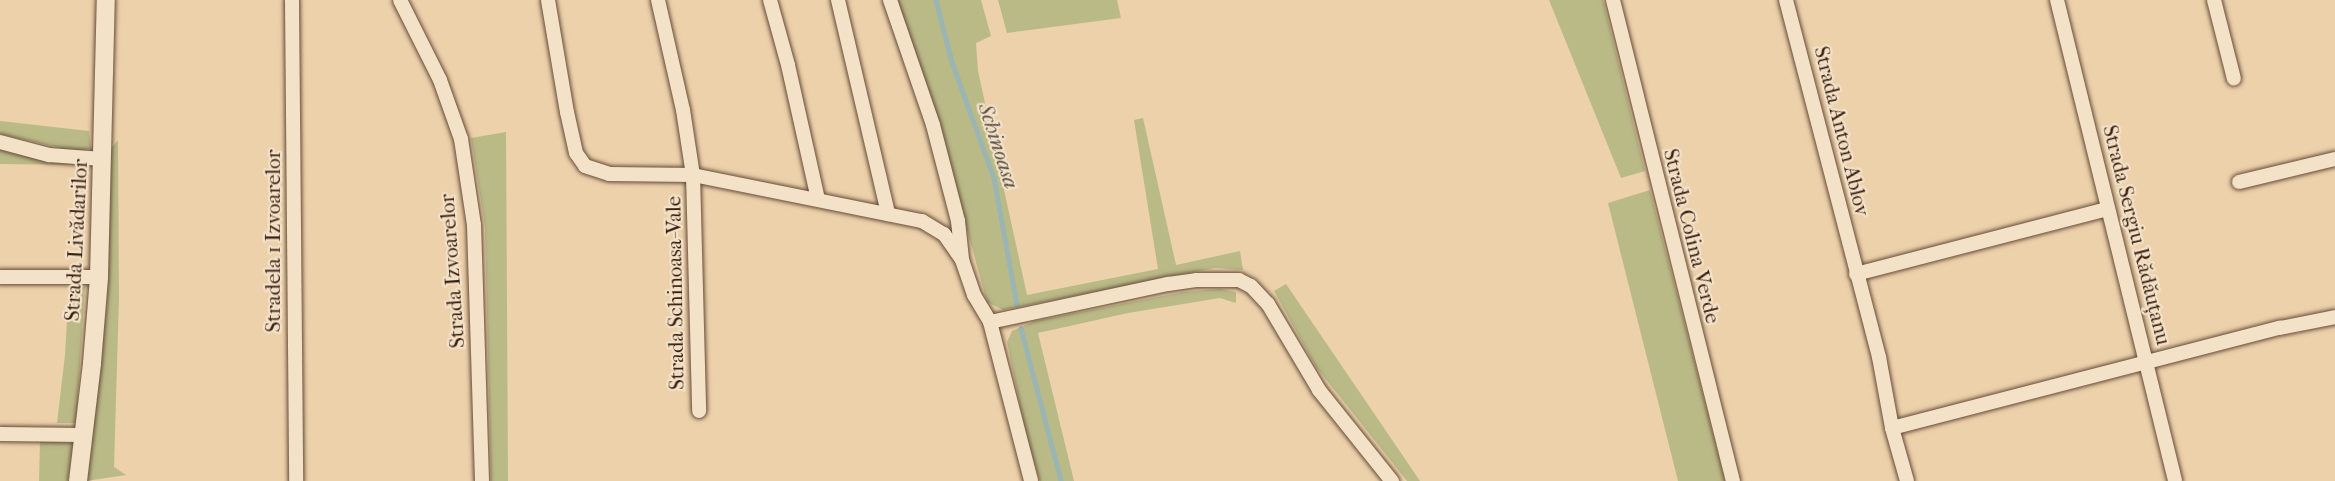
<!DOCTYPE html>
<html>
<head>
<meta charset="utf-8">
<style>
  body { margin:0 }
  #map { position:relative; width:2335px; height:481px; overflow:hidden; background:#ecd1ab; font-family:"IM FELL French Canon",serif }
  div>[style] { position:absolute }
  .green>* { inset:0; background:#baba87 }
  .stream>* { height:4.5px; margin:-2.25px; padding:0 2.25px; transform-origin:2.25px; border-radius:2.25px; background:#9bb5b2 }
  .roads { filter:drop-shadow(0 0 2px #664c37) drop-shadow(0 0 2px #664c37) }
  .minor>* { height:14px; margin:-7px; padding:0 7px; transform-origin:7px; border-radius:7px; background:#f3e1c8 }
  .tertiary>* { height:18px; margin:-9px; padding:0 9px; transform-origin:9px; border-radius:9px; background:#f3e1c8 }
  span { translate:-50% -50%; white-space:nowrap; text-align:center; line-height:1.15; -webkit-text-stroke:4.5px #f3e1c8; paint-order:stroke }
  .street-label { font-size:21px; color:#391f10 }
  .water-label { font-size:22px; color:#564c41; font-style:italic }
</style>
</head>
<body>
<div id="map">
  <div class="green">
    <div style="clip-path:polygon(898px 0,981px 0,991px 36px,976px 43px,978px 71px,1027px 295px,1158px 269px,1134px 120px,1143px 118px,1176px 265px,1240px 251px,1243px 270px,1215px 268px,1003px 310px,987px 302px,930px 95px,904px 23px)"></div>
    <div style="clip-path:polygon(998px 0,1117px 0,1121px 18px,1007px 33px)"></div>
    <div style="clip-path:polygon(1549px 0,1603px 0,1645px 171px,1621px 178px)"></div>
    <div style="clip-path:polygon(0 121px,89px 131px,91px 148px,79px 152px,0 134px)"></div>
    <div style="clip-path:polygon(506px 132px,508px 481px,491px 481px,485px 227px,471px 138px)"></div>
    <div style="clip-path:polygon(118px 140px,119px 297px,114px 467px,126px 475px,86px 481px,107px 303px,109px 151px)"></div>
    <div style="clip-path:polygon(0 148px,48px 159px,87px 165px,0 164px)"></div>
    <div style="clip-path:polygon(1650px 190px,1725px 481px,1678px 481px,1608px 203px)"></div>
    <div style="clip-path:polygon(1286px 284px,1420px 481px,1407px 481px,1316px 367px,1274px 291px)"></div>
    <div style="clip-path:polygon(69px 286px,85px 287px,76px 423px,57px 423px,65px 355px)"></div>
    <div style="clip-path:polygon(1220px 289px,1236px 292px,1236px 303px,1220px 298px,1128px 313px,1038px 333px,1074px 481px,1040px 481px,1026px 434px,1007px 342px,1012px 331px,1035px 321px,1183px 292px)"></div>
    <div style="clip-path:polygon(40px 441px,73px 443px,68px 481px,39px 481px)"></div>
  </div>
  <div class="stream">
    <div style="left:936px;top:0;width:64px;rotate:75.5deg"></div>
    <div style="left:952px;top:62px;width:123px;rotate:70.1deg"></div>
    <div style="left:994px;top:178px;width:128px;rotate:79.7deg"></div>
    <div style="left:1021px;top:328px;width:158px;rotate:75.3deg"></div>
  </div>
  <div class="roads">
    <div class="minor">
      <div style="left:292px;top:0;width:481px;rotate:89.5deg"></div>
      <div style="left:400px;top:0;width:89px;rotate:63.4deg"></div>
      <div style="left:440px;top:80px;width:63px;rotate:70.4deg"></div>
      <div style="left:461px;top:139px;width:87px;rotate:81.4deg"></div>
      <div style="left:474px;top:225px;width:256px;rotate:88.2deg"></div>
      <div style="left:548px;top:0;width:114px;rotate:80.4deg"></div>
      <div style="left:567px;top:112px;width:42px;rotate:77.6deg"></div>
      <div style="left:576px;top:153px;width:16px;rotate:55deg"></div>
      <div style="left:585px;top:166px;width:25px;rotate:18deg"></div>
      <div style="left:609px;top:174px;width:84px;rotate:0.7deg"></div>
      <div style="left:693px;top:175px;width:234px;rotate:11.4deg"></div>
      <div style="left:922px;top:221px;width:26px;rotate:31deg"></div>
      <div style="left:944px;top:234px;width:32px;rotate:55deg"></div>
      <div style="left:962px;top:260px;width:37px;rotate:71deg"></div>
      <div style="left:974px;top:295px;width:31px;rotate:59deg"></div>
      <div style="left:990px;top:322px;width:164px;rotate:75.5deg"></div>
      <div style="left:658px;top:0;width:113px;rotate:77.2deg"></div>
      <div style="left:683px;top:110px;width:66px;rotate:81.3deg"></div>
      <div style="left:693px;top:175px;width:236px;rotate:88.5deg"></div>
      <div style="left:770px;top:0;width:67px;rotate:74.5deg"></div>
      <div style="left:788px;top:65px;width:137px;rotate:77.4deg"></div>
      <div style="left:838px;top:0;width:220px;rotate:76.8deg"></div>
      <div style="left:890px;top:0;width:132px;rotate:71deg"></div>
      <div style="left:933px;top:125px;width:99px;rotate:75.4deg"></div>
      <div style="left:958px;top:221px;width:37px;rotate:84deg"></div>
      <div style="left:1613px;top:0;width:496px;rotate:76deg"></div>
      <div style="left:1786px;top:0;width:369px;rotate:75.4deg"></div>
      <div style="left:1879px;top:357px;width:72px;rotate:79.6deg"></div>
      <div style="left:1892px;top:428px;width:55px;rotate:74.2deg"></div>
      <div style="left:2057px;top:0;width:495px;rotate:76.2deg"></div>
      <div style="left:2214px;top:0;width:81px;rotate:75.8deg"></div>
      <div style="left:0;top:142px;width:51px;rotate:14.9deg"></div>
      <div style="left:49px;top:155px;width:54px;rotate:4.2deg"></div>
      <div style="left:2239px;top:182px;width:99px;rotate:-13.5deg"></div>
      <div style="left:1856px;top:274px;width:260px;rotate:-14.5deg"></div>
      <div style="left:0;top:277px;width:99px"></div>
      <div style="left:990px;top:322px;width:182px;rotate:-12.1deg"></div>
      <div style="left:1168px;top:284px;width:28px;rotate:-8deg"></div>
      <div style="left:1196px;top:280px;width:43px"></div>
      <div style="left:1239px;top:280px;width:13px;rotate:27deg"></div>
      <div style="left:1251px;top:286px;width:25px;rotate:47deg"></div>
      <div style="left:1268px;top:304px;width:100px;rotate:59.3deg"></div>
      <div style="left:1319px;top:390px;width:117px;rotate:51.3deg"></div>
      <div style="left:1892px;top:428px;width:401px;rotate:-14.5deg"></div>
      <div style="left:2280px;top:328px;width:56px;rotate:-11.3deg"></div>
      <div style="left:0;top:434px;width:84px;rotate:0.7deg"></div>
    </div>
    <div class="tertiary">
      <div style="left:78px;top:481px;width:119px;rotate:-83.2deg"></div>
      <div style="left:92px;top:363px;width:86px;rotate:-85.3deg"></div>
      <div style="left:99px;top:277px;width:277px;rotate:-88.6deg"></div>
    </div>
  </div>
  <div class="street-label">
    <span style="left:1842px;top:131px;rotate:76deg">Strada Anton Ablov</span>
    <span style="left:2137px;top:235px;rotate:76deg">Strada Sergiu Rădăuțanu</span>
    <span style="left:1692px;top:236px;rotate:76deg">Strada Colina Verde</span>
    <span style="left:76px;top:240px;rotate:-87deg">Strada Livădarilor</span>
    <span style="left:273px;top:241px;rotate:-90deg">Stradela 1 Izvoarelor</span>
    <span style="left:452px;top:271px;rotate:-94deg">Strada Izvoarelor</span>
    <span style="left:675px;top:293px;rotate:-91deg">Strada Schinoasa-Vale</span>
  </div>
  <div class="water-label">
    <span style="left:998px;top:146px;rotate:72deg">Schinoasa</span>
  </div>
</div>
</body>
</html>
